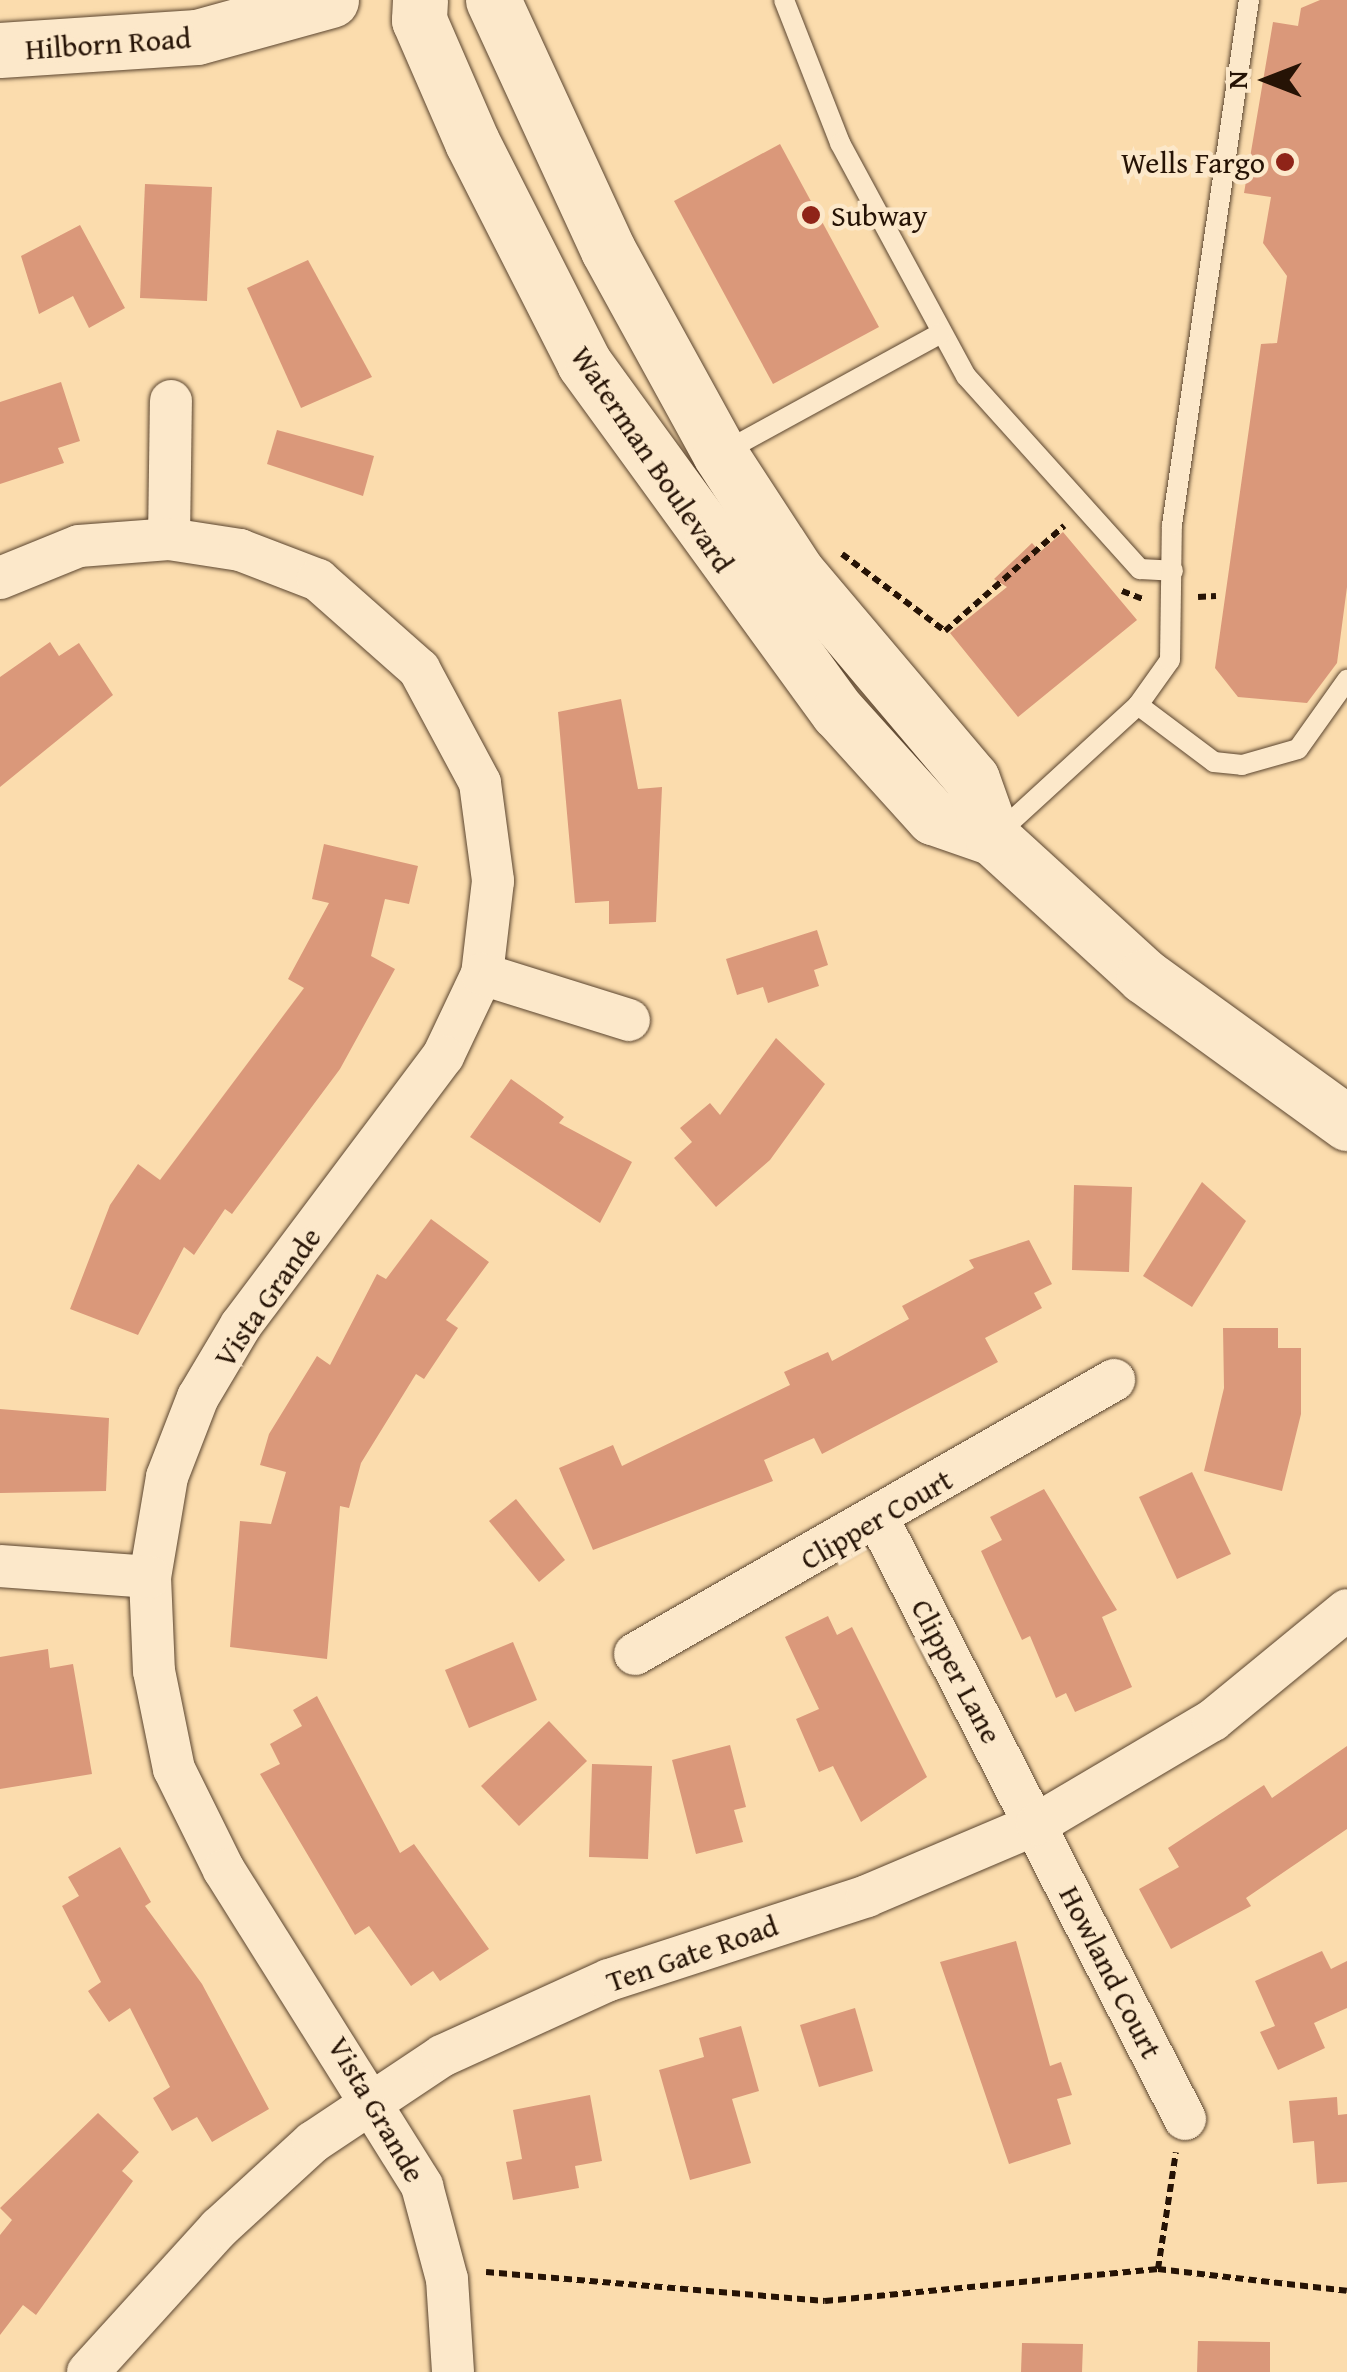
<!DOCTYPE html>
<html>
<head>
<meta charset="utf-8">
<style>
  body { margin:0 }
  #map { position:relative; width:1347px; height:2372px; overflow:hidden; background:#fbdcad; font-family:"Gentium Book Plus",serif }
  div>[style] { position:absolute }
  .building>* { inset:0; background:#da987a }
  .path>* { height:6px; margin-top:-3px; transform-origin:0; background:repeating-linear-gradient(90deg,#261305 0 8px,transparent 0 13px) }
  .roads { filter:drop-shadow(0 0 2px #5b452f) drop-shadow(0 0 2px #5b452f) }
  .lane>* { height:20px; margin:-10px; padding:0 10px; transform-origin:10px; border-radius:10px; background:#fce8ca }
  .street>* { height:42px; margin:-21px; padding:0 21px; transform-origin:21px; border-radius:21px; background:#fce8ca }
  .secondary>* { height:55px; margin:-27.5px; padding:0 27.5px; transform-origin:27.5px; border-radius:27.5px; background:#fce8ca }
  .dots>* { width:28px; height:28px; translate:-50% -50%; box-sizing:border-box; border:5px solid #fce8ca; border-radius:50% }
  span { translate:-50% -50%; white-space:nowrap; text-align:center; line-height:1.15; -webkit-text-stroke:9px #fce8ca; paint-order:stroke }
  .street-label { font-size:30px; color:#261305 }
  .poi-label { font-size:30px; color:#261305 }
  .right { translate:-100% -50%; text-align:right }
  .left { translate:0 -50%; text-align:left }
  .north { position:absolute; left:1217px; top:30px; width:100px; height:100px; -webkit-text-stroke:8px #fce8ca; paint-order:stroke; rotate:270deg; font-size:28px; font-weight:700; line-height:40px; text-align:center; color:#261305 }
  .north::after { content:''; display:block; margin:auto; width:35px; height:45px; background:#261305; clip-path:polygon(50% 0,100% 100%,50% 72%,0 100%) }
</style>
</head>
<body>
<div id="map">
  <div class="building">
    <div style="clip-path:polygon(1320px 0,1347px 0,1347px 587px,1337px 663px,1307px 703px,1238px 697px,1215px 668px,1261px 344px,1277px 343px,1287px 276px,1263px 243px,1271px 197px,1244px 193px,1273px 22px,1298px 26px,1301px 8px)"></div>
    <div style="clip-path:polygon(780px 144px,879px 327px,773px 384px,674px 201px)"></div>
    <div style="clip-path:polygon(145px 184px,212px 187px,207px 301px,140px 298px)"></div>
    <div style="clip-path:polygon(80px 225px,125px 308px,89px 328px,73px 296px,39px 314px,21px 256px)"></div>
    <div style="clip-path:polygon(308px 260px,372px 377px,301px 408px,247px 288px)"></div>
    <div style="clip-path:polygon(61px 382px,80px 441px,58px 448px,64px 463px,0 484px,0 402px)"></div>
    <div style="clip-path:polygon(277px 430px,374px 456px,363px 496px,267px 464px)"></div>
    <div style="clip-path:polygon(1063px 532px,1137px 620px,1018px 717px,950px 633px,1007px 587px,994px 579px,1032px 543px,1040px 552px)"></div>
    <div style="clip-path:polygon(50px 642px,59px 656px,79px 643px,113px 695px,0 787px,0 677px)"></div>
    <div style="clip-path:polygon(621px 699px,638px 789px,662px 787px,656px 922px,609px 924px,609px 901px,575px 903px,558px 712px)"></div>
    <div style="clip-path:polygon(324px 844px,418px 866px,409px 904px,385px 899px,371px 956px,395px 969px,340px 1069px,232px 1214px,225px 1209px,194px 1255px,184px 1247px,138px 1335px,70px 1309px,110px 1205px,138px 1164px,160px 1180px,304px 988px,288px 979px,329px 903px,312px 899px)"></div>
    <div style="clip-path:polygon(817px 930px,828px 965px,814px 970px,819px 986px,768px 1003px,763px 987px,737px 995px,726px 959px)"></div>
    <div style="clip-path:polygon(776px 1038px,825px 1084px,770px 1160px,716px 1207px,674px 1158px,692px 1142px,680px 1128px,710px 1103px,720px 1115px)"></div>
    <div style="clip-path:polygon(511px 1079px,564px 1117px,559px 1123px,632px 1162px,600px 1223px,470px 1137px)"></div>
    <div style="clip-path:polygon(1202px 1182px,1246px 1221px,1192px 1307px,1143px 1276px)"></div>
    <div style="clip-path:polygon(1074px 1185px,1132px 1187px,1129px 1272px,1072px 1270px)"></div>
    <div style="clip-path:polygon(431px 1219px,489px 1262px,446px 1320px,458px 1328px,424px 1379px,416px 1374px,361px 1463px,349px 1508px,340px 1506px,327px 1659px,230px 1647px,240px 1521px,271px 1524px,286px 1472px,260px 1465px,269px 1434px,317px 1356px,330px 1365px,377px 1274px,386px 1279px)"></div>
    <div style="clip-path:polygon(1029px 1240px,1052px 1284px,1034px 1293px,1042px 1308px,985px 1338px,998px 1362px,822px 1454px,814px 1438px,764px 1460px,773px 1481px,593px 1550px,559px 1468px,613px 1445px,622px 1466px,790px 1385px,784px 1372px,828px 1352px,832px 1361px,909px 1319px,902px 1306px,974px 1268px,969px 1260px)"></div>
    <div style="clip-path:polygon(1223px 1328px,1278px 1328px,1278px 1348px,1301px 1348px,1301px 1414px,1282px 1491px,1204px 1471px,1224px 1388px)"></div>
    <div style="clip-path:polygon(0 1409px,109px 1418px,106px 1491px,0 1493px)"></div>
    <div style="clip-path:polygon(1192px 1472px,1231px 1554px,1177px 1579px,1139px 1497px)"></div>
    <div style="clip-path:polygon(1044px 1489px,1117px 1610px,1102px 1617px,1132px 1687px,1075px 1712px,1066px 1693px,1056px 1698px,1030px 1636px,1022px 1640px,981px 1551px,1002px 1540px,990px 1517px)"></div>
    <div style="clip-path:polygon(516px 1499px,565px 1560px,539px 1582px,489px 1521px)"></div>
    <div style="clip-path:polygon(828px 1616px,837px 1635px,852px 1627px,927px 1777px,861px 1822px,833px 1766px,819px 1772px,796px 1719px,819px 1709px,785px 1637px)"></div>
    <div style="clip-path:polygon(513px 1642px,537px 1700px,469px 1728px,445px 1670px)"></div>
    <div style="clip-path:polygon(48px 1649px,50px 1668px,73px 1664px,92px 1774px,0 1789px,0 1657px)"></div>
    <div style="clip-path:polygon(317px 1696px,400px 1853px,414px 1844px,489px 1949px,440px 1981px,433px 1971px,411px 1986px,369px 1926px,355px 1935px,260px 1774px,280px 1764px,270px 1744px,302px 1726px,293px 1710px)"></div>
    <div style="clip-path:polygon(549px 1721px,587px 1761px,519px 1826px,481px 1786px)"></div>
    <div style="clip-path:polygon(730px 1745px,746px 1807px,734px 1810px,743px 1842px,696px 1854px,672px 1760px)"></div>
    <div style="clip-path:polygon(1347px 1746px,1347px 1829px,1246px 1898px,1251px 1906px,1171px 1949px,1139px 1889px,1179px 1867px,1168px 1848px,1264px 1785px,1272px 1798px)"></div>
    <div style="clip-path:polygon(592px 1764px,652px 1766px,648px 1859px,589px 1857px)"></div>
    <div style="clip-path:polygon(120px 1847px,151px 1902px,145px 1906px,202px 1984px,269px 2109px,212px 2142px,197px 2117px,172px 2131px,153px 2098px,170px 2087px,130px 2008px,109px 2022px,88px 1991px,101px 1982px,62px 1906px,79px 1896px,68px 1877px)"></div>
    <div style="clip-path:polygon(1016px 1941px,1050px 2066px,1061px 2062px,1072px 2095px,1057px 2099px,1071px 2144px,1009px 2164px,940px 1962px)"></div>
    <div style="clip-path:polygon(1322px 1951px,1331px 1969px,1347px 1961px,1347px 2008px,1314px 2023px,1325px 2048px,1278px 2070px,1260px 2032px,1275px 2026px,1255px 1981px)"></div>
    <div style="clip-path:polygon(855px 2008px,873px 2071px,819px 2087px,800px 2025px)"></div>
    <div style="clip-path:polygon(741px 2026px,759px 2091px,732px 2099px,751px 2163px,690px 2180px,659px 2070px,704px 2057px,699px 2038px)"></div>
    <div style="clip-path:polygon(590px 2095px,602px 2161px,575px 2166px,579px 2188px,513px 2200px,506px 2162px,522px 2159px,513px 2110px)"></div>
    <div style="clip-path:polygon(1337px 2097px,1338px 2115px,1347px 2114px,1347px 2182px,1317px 2184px,1314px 2141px,1293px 2143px,1289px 2101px)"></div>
    <div style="clip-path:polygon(98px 2113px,139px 2152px,122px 2171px,133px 2181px,36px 2315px,23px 2305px,0 2335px,0 2235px,12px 2220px,0 2208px)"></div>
    <div style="clip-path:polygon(1198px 2341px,1270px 2342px,1270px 2372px,1197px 2372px)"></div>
    <div style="clip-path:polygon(1022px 2343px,1083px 2344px,1082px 2372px,1021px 2372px)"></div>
  </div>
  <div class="path">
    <div style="left:842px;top:554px;width:129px;rotate:36.8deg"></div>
    <div style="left:945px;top:631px;width:159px;rotate:-41.4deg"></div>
    <div style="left:1122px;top:591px;width:25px;rotate:21deg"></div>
    <div style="left:1198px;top:597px;width:18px;rotate:-3deg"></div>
    <div style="left:1158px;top:2269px;width:118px;rotate:-81.3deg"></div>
    <div style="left:486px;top:2272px;width:340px;rotate:4.9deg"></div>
    <div style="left:825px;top:2301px;width:335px;rotate:-5.5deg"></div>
    <div style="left:1158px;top:2269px;width:190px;rotate:6.6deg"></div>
  </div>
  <div class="roads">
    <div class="lane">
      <div style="left:784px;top:0;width:154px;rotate:68.6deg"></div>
      <div style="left:840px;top:143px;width:265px;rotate:61.6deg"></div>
      <div style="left:966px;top:376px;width:260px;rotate:48deg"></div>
      <div style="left:1140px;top:569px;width:33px;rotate:3deg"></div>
      <div style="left:722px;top:453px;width:250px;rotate:-28.7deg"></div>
      <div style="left:1138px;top:705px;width:95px;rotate:36.9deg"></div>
      <div style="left:1214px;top:762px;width:28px;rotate:6deg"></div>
      <div style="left:1242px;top:765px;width:58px;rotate:-15.9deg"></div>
      <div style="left:1298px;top:749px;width:85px;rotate:-54.6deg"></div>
      <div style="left:994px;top:837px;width:195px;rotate:-42.5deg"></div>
      <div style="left:1138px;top:705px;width:55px;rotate:-54.6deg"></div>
      <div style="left:1170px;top:660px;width:135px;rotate:-89.2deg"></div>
      <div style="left:1172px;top:525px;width:531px;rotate:-81.66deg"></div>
    </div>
    <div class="street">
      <div style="left:169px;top:539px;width:138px;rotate:-89.2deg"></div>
      <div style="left:0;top:578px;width:85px;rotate:-22.1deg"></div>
      <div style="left:79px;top:546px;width:90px;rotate:-4.4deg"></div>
      <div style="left:169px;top:539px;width:72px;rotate:8.8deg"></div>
      <div style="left:240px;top:550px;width:84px;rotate:21deg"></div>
      <div style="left:318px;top:580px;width:135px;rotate:41.4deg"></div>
      <div style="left:419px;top:669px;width:129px;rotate:61.8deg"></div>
      <div style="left:480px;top:783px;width:99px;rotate:82.4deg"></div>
      <div style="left:493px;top:881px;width:94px;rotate:96.7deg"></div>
      <div style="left:482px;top:974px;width:91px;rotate:115.4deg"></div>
      <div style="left:443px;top:1056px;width:336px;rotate:126.9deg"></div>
      <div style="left:241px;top:1325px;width:84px;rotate:120.8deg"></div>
      <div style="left:198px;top:1397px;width:86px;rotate:111.2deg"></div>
      <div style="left:167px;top:1477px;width:101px;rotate:99.6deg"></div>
      <div style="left:150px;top:1577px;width:94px;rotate:87.6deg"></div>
      <div style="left:154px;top:1671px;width:100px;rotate:78.5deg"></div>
      <div style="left:174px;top:1769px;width:113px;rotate:63.7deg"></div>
      <div style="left:224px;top:1870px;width:373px;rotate:57.9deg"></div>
      <div style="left:422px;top:2186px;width:96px;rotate:75deg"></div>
      <div style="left:447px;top:2279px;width:93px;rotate:86.3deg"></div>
      <div style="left:482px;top:974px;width:154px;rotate:17.4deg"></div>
      <div style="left:878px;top:1519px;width:674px;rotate:62.9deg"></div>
      <div style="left:0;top:1566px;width:150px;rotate:4.2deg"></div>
      <div style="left:635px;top:1654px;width:552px;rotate:-29.77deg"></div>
      <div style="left:88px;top:2372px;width:195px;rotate:-47.7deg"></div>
      <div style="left:219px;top:2228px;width:127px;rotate:-42.5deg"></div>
      <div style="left:313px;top:2142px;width:155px;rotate:-33.7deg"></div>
      <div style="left:442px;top:2056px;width:183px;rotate:-24.5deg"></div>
      <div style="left:609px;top:1980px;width:271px;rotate:-18deg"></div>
      <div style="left:867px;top:1896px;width:185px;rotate:-23deg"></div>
      <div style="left:1037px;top:1824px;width:204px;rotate:-30.6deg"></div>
      <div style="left:1213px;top:1720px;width:173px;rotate:-39.4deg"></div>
    </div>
    <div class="secondary">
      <div style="left:420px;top:0;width:20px;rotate:93deg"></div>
      <div style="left:419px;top:20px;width:133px;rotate:66.5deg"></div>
      <div style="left:472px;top:142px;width:248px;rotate:63.1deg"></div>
      <div style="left:584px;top:363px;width:432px;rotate:54deg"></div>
      <div style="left:838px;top:712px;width:142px;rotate:47.9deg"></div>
      <div style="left:933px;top:817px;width:64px;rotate:19.3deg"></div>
      <div style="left:993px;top:838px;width:205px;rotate:42.4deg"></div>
      <div style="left:1144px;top:976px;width:251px;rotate:35.9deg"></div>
      <div style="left:493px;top:0;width:275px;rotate:65.3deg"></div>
      <div style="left:608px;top:250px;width:233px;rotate:61.2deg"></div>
      <div style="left:720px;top:454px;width:141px;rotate:56.9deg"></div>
      <div style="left:797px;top:572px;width:271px;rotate:49.8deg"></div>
      <div style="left:972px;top:779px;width:63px;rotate:70.4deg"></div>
      <div style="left:0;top:50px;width:197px;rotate:-3.8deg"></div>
      <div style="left:197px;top:37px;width:139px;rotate:-15.4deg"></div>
    </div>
  </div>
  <div class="dots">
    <div style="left:1285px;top:162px;background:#8f2418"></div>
    <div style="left:811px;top:215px;background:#8f2418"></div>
  </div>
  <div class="street-label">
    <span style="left:108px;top:43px;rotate:-4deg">Hilborn Road</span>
    <span style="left:653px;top:459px;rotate:56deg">Waterman Boulevard</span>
    <span style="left:267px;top:1297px;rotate:-55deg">Vista Grande</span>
    <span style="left:876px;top:1519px;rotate:-30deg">Clipper Court</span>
    <span style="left:957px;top:1671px;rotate:62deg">Clipper Lane</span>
    <span style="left:692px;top:1953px;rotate:-19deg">Ten Gate Road</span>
    <span style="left:1111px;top:1972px;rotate:63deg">Howland Court</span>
    <span style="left:377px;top:2109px;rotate:60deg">Vista Grande</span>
  </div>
  <div class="poi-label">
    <span class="right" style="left:1265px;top:162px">Wells Fargo</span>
    <span class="left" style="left:831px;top:215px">Subway</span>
  </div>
  <div class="north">N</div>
</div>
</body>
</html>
